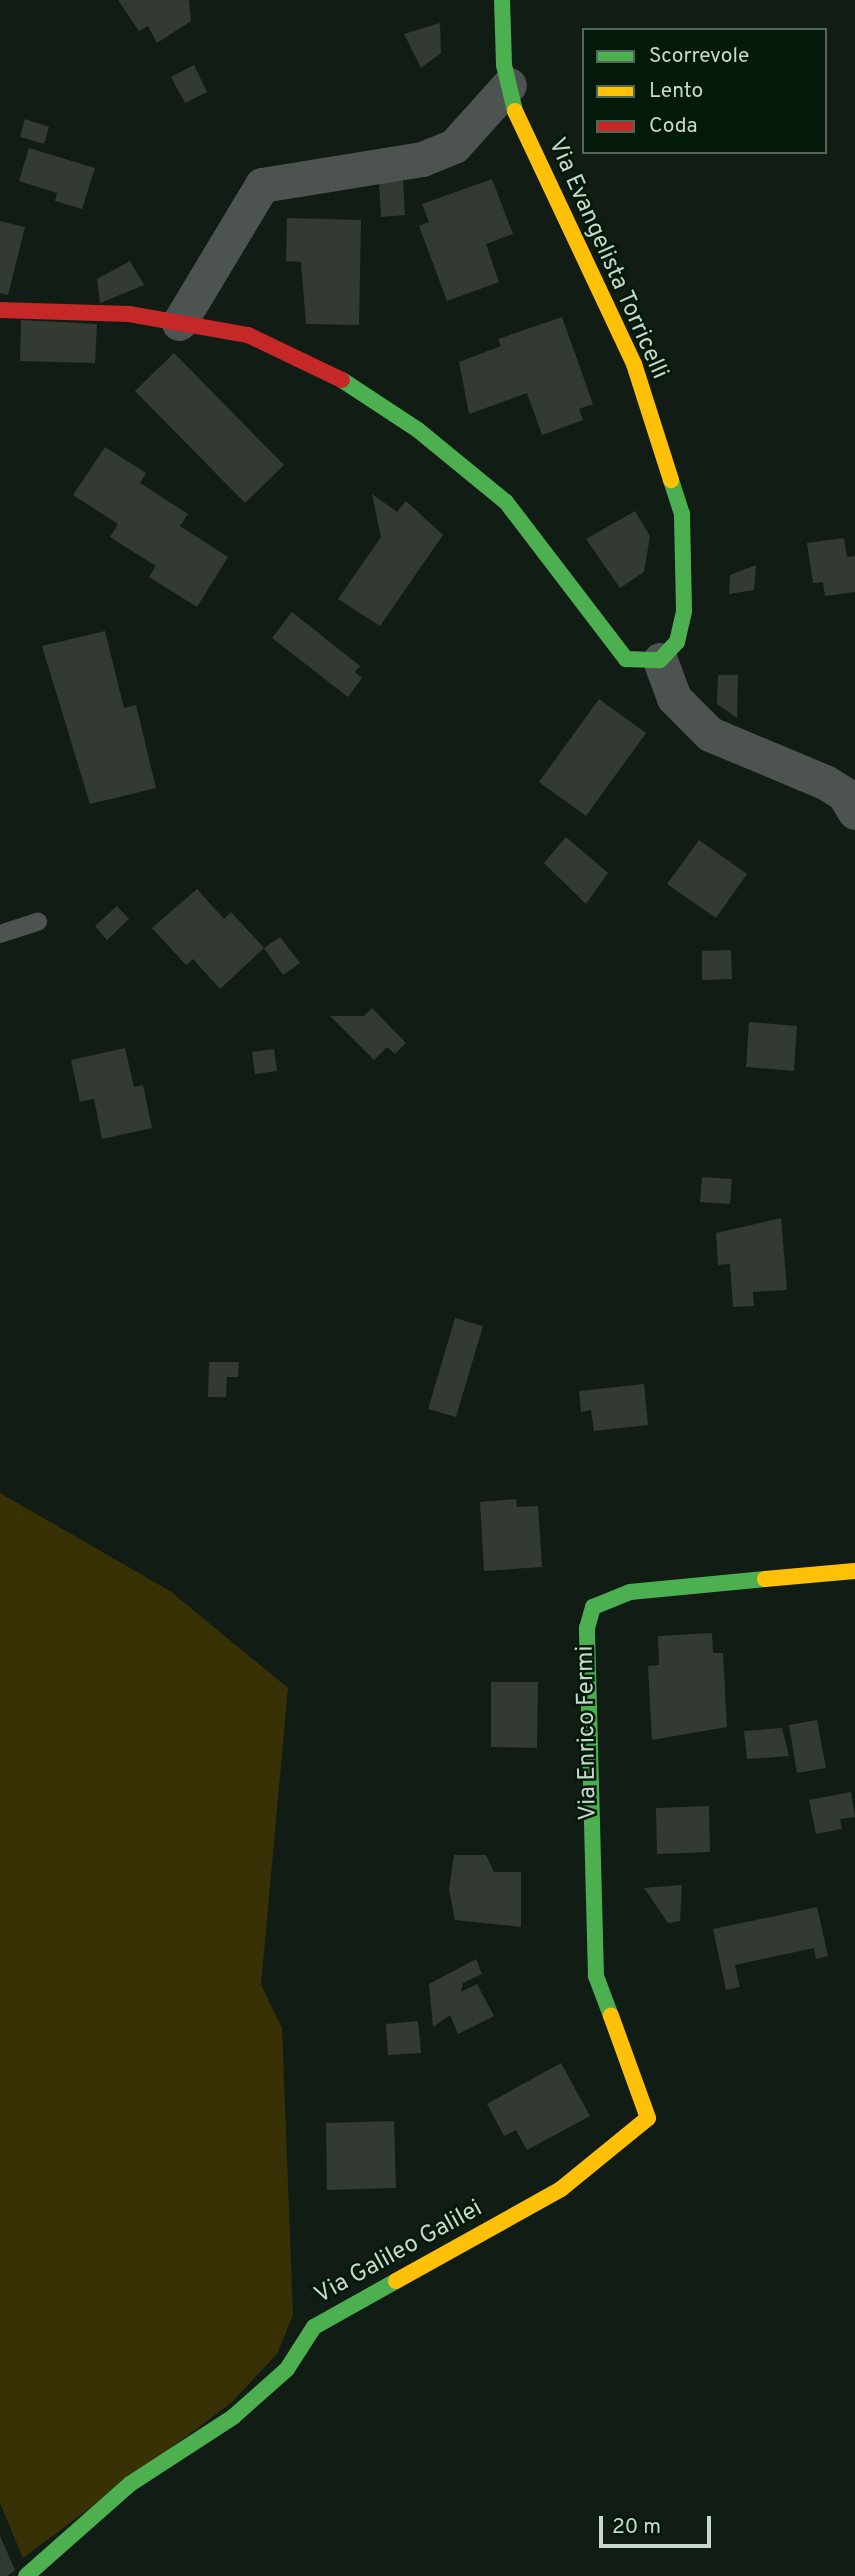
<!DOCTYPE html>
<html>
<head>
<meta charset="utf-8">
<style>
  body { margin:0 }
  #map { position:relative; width:855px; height:2576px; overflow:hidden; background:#111d14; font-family:Overpass,sans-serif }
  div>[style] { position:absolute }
  .green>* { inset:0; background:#383105 }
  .building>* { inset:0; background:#333a31 }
  .lane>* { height:18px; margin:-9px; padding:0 9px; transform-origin:9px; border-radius:9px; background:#4c5350 }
  .street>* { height:35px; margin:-17.5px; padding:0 17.5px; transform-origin:17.5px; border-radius:17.5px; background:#4c5350 }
  .fast>* { height:16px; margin:-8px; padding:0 8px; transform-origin:8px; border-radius:8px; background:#4caf50 }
  .slow>* { height:16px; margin:-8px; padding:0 8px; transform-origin:8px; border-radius:8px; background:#ffc107 }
  .jam>* { height:16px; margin:-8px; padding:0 8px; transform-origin:8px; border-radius:8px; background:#c62828 }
  span { translate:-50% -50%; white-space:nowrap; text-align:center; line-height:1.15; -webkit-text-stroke:5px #031909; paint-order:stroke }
  .street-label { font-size:24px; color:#c8d7cb }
  .legend { position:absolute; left:582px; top:28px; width:245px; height:126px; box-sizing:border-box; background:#031909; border:2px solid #526557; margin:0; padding:9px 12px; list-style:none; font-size:21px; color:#c8d7cb }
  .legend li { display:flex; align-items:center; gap:14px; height:35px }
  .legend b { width:35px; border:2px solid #526557 }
  .scale { position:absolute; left:599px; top:2516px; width:112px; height:32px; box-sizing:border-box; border:4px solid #c8d7cb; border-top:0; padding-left:9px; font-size:21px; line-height:24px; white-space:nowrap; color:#c8d7cb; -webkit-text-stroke:5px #031909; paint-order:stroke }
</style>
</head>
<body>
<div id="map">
  <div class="green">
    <div style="clip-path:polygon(0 1493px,170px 1591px,288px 1688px,261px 1985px,282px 2028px,293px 2315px,277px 2354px,231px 2403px,23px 2558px,0 2503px)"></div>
  </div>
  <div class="building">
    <div style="clip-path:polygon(118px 0,189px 0,191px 21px,157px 43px,148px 26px,139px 31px)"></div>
    <div style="clip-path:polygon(440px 23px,441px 53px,421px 68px,404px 34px)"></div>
    <div style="clip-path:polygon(194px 65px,207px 92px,185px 103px,171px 77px)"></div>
    <div style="clip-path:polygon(25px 119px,49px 127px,44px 144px,20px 137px)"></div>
    <div style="clip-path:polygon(29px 148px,95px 168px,82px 209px,55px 201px,57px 193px,19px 181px)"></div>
    <div style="clip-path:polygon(492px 179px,513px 234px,486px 244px,499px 282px,447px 301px,419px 226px,429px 222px,422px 204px)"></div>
    <div style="clip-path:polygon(403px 180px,405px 215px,381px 217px,379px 181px)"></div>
    <div style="clip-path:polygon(287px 218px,361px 220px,359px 325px,306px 324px,301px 262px,286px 261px)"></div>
    <div style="clip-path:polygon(0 221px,25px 227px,8px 295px,0 293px)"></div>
    <div style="clip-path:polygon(130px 261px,144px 285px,100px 303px,97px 279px)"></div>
    <div style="clip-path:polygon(562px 317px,593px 404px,579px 409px,583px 420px,542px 435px,527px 393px,469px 414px,459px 362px,501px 346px,498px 339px)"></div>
    <div style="clip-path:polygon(21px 320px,97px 324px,95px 363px,20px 361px)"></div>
    <div style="clip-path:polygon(174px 353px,284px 465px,245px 503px,135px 391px)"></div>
    <div style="clip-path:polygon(105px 447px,146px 473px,140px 483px,188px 514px,180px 526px,228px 557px,197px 607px,149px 577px,156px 566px,110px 537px,118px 524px,73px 495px)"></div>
    <div style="clip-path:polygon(372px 494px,397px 512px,406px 501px,443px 535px,380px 626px,338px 599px,381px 537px)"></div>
    <div style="clip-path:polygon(635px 511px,650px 536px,644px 572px,620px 588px,586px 539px)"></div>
    <div style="clip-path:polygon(844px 538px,847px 557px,855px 556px,855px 592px,825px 596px,823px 582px,813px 583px,807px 543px)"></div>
    <div style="clip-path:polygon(756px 565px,754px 590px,729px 594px,730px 575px)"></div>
    <div style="clip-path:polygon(292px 612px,360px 666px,355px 672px,362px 678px,348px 697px,272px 638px)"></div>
    <div style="clip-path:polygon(105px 631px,124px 708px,136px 705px,156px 788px,90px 804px,42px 646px)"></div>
    <div style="clip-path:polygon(718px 675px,738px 675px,737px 718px,717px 704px)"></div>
    <div style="clip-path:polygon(599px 699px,646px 733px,586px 816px,539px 782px)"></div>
    <div style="clip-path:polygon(566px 837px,608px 873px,586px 904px,544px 863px)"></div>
    <div style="clip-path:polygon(699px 840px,747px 874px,716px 918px,667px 884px)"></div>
    <div style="clip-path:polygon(197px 889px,224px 919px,231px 912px,264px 948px,280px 937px,300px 963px,283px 975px,264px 948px,220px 989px,193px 959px,186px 965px,152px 928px)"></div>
    <div style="clip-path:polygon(117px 906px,129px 919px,107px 940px,95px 926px)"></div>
    <div style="clip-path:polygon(731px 950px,732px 979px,702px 980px,702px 951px)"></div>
    <div style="clip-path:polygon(372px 1008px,406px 1043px,395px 1054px,387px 1047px,374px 1060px,330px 1016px,364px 1016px)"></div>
    <div style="clip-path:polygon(749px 1022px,797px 1026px,794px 1071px,746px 1067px)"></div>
    <div style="clip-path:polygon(125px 1048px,134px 1087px,143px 1085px,152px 1128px,102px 1139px,94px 1099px,80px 1102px,71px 1060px)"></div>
    <div style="clip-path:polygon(274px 1049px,277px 1071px,255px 1074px,252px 1052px)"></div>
    <div style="clip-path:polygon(702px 1177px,732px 1179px,730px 1204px,700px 1202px)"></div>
    <div style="clip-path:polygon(781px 1218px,787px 1290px,753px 1292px,754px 1306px,733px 1307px,730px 1264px,718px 1265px,716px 1233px)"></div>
    <div style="clip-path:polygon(455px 1318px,483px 1326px,456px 1417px,428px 1409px)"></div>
    <div style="clip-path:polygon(209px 1362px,239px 1362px,238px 1377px,227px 1377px,226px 1397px,208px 1397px)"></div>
    <div style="clip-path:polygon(644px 1384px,648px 1425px,594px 1431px,591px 1410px,581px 1412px,579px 1391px)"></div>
    <div style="clip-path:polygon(516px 1499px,517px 1507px,538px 1506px,542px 1567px,484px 1571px,480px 1502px)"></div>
    <div style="clip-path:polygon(712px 1633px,713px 1653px,723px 1653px,727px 1727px,652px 1740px,648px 1666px,659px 1665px,658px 1636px)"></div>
    <div style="clip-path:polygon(491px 1682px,538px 1682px,537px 1748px,491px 1747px)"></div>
    <div style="clip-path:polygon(817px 1720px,826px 1768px,797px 1773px,789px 1725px)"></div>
    <div style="clip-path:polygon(782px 1728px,789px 1756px,747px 1759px,744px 1731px)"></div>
    <div style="clip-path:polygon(851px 1792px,855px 1817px,840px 1819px,842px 1829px,816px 1834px,809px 1800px)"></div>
    <div style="clip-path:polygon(709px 1806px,710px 1852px,657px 1854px,656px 1808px)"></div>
    <div style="clip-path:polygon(454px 1855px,486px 1855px,494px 1872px,521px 1872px,521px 1927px,455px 1920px,449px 1889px)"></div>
    <div style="clip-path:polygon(682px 1885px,680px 1921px,668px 1923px,644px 1888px)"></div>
    <div style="clip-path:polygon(817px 1907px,828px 1956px,816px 1959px,814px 1948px,735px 1965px,740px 1987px,726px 1990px,713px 1929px)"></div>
    <div style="clip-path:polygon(476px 1959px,482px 1974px,463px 1983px,461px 1992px,477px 1984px,494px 2016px,458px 2034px,450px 2015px,433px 2027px,429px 1984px)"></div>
    <div style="clip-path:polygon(418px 2021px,421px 2053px,388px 2055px,386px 2024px)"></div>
    <div style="clip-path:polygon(561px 2063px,590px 2116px,527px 2150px,516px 2130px,504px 2136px,487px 2104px)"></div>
    <div style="clip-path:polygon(394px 2121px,396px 2188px,327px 2190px,326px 2123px)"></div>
    <div style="clip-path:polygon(0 2536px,15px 2570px,7px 2576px,0 2576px)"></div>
  </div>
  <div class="lane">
    <div style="left:0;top:934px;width:40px;rotate:-18deg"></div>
  </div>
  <div class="street">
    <div style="left:179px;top:323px;width:161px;rotate:-59deg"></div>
    <div style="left:262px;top:185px;width:162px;rotate:-9.2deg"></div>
    <div style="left:422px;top:159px;width:35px;rotate:-22deg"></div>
    <div style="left:454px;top:146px;width:82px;rotate:-48deg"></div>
    <div style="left:660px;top:660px;width:40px;rotate:69.8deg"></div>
    <div style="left:674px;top:698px;width:51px;rotate:45deg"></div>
    <div style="left:710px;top:734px;width:125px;rotate:22.7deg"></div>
    <div style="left:825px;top:782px;width:22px;rotate:32deg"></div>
    <div style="left:844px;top:794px;width:21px;rotate:59deg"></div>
  </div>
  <div class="fast">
    <div style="left:502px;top:0;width:65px;rotate:88.2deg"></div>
    <div style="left:504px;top:65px;width:47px;rotate:76.6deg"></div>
    <div style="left:342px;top:380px;width:91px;rotate:33.3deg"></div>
    <div style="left:418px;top:430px;width:114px;rotate:39.3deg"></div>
    <div style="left:506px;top:502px;width:198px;rotate:52.6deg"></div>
    <div style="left:626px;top:659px;width:34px;rotate:2deg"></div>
    <div style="left:660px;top:660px;width:25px;rotate:-47deg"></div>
    <div style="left:677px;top:642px;width:32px;rotate:-77deg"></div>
    <div style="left:684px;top:611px;width:97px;rotate:-91.2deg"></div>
    <div style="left:682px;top:514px;width:36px;rotate:-108deg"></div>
    <div style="left:611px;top:2016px;width:43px;rotate:-110.6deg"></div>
    <div style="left:596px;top:1976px;width:348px;rotate:-91.5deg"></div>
    <div style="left:587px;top:1628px;width:22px;rotate:-74deg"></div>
    <div style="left:593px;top:1607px;width:40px;rotate:-22deg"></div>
    <div style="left:630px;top:1592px;width:136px;rotate:-5.5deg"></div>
    <div style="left:26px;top:2576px;width:139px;rotate:-41.5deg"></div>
    <div style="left:130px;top:2484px;width:123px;rotate:-33deg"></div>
    <div style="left:233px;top:2417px;width:72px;rotate:-41.6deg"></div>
    <div style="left:287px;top:2369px;width:50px;rotate:-57.3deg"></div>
    <div style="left:314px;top:2327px;width:94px;rotate:-29.3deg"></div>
  </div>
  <div class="slow">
    <div style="left:515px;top:111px;width:280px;rotate:64.8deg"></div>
    <div style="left:634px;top:364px;width:122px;rotate:72.3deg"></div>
    <div style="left:765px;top:1579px;width:90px;rotate:-5.1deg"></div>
    <div style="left:396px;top:2281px;width:189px;rotate:-29.1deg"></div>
    <div style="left:561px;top:2189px;width:112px;rotate:-39.2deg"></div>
    <div style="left:648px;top:2118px;width:109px;rotate:-109.9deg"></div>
  </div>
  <div class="jam">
    <div style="left:0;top:310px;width:129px;rotate:1.8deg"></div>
    <div style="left:129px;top:314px;width:121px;rotate:10deg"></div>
    <div style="left:248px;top:335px;width:104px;rotate:25.6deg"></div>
  </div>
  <div class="street-label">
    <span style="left:607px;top:259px;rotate:66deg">Via Evangelista Torricelli</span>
    <span style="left:588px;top:1733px;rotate:-91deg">Via Enrico Fermi</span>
    <span style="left:399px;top:2253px;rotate:-29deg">Via Galileo Galilei</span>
  </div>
  <ul class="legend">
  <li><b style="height:9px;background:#4caf50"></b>Scorrevole</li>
  <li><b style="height:9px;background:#ffc107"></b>Lento</li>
  <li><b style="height:9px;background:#c62828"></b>Coda</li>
  </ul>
  <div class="scale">20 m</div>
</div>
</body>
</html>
